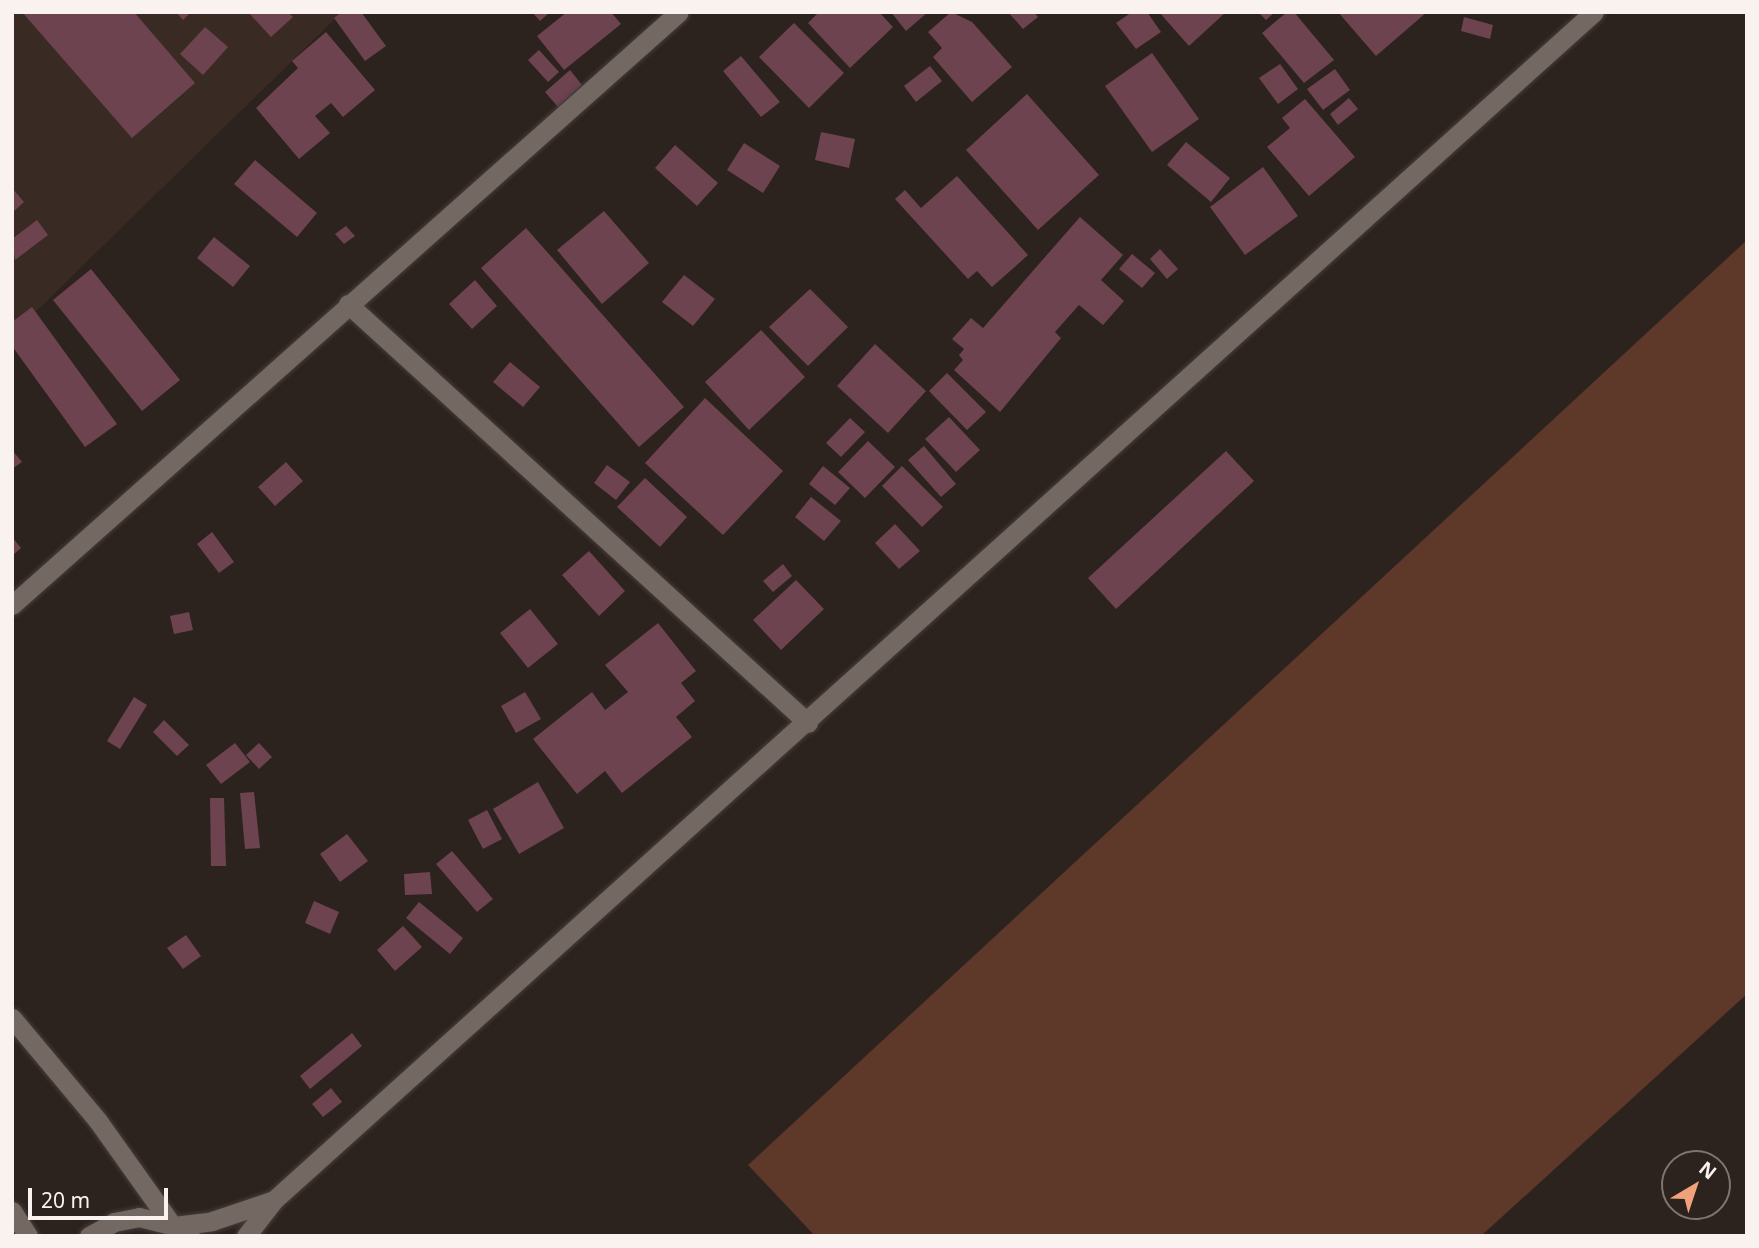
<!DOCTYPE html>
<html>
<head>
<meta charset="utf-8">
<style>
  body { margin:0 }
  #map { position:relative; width:1759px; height:1248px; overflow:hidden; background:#2c221e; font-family:"Noto Sans",sans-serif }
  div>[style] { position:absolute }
  .built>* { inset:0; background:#3a2a24 }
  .green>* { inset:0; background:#5e3829 }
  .building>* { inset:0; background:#6e4350 }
  .roads { filter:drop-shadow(0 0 2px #463e3b) drop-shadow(0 0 2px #463e3b) }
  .minor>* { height:19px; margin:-9.5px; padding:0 9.5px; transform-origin:9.5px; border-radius:9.5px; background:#746863 }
  .tertiary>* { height:19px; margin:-9.5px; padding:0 9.5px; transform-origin:9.5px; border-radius:9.5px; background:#746863 }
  span { translate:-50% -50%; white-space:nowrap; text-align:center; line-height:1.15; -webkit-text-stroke:5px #2c221e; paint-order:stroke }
  .frame { position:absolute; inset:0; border:14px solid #f9f2ef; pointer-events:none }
  .north { position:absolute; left:1661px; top:1150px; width:70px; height:70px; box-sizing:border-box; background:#2c221e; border:2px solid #7e7572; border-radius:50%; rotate:39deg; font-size:19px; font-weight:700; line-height:28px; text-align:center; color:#f9f2ef }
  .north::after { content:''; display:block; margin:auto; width:24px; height:32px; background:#f0a27a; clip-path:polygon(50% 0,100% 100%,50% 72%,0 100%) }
  .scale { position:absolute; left:28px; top:1188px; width:140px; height:32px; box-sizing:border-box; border:4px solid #f9f2ef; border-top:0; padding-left:9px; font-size:21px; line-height:24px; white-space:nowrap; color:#f9f2ef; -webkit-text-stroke:5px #2c221e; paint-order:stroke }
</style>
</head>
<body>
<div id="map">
  <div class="built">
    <div style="clip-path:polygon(12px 12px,342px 12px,12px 335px)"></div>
  </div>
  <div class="green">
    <div style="clip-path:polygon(1747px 240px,1747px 994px,1481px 1236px,815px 1236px,748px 1165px)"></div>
  </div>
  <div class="building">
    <div style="clip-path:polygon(22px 12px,134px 12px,195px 83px,132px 138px)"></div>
    <div style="clip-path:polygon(176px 12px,191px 12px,183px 20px)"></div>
    <div style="clip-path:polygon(248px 12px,288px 12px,293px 17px,271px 37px)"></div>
    <div style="clip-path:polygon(342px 12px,361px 12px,386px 46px,365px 61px,334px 18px)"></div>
    <div style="clip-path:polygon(532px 12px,550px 12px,540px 21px)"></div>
    <div style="clip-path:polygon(567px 12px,611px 12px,621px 24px,564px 70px,537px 36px)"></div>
    <div style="clip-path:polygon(819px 12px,879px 12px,893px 27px,850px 68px,808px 23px)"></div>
    <div style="clip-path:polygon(891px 12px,928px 12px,906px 31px)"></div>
    <div style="clip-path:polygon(951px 12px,972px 22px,1012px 67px,972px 102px,933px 57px,942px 48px,928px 32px)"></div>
    <div style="clip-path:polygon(1008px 12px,1034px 12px,1038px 17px,1023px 29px)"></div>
    <div style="clip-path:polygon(1132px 12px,1147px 12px,1161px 32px,1136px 49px,1116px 23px)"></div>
    <div style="clip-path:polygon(1159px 12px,1226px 12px,1189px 46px)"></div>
    <div style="clip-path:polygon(1258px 12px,1275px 12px,1266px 20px)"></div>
    <div style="clip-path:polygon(1287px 12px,1294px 12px,1334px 60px,1304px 83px,1262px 33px)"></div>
    <div style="clip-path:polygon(1338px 12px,1427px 12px,1376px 56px)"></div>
    <div style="clip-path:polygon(1464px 17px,1493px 25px,1490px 39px,1461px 31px)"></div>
    <div style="clip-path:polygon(794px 23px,844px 73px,809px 108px,759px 57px)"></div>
    <div style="clip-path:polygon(205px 27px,228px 47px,203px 75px,180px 54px)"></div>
    <div style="clip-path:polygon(326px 32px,375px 90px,343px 117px,331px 103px,315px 116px,330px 133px,299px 159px,256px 108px,298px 68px,292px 61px)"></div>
    <div style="clip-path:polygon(539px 50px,559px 72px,548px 82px,528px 60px)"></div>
    <div style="clip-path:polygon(1152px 53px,1199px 119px,1152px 152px,1105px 86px)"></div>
    <div style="clip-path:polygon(741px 56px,780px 102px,761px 117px,723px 71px)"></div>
    <div style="clip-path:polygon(1280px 64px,1298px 89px,1278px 104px,1259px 78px)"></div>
    <div style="clip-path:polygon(930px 66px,942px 81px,916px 102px,904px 86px)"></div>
    <div style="clip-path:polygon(1335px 69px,1350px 90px,1323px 110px,1307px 89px)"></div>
    <div style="clip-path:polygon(570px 70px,582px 85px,558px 107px,545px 92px)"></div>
    <div style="clip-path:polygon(1027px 94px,1099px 175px,1038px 230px,966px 150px)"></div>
    <div style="clip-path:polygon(1349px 98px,1358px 109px,1338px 125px,1330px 114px)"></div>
    <div style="clip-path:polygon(1305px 99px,1355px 157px,1309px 196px,1267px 147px,1290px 128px,1282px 118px)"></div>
    <div style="clip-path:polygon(821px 132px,855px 139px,849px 168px,815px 160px)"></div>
    <div style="clip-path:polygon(1186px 142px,1230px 178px,1211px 202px,1167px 165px)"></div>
    <div style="clip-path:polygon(744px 143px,780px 166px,763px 193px,727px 170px)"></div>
    <div style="clip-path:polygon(675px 145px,718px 183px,697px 206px,655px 168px)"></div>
    <div style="clip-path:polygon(255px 160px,317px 213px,297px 237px,234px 184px)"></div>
    <div style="clip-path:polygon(1263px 167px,1298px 216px,1245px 255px,1210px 207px)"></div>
    <div style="clip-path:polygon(957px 176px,1028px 255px,992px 287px,977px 271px,968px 279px,895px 199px,905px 190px,921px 208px)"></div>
    <div style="clip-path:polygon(12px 188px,24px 202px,12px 213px)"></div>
    <div style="clip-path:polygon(604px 211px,649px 263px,602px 304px,557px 250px)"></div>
    <div style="clip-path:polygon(1080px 217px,1123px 255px,1101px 280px,1124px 301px,1103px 325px,1079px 305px,1055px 332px,1061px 338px,1000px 412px,954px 370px,963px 360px,959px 355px,964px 349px,952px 339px,971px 318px,983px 328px)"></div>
    <div style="clip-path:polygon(37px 220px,48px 235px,15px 260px,12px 239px)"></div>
    <div style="clip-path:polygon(346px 226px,355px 236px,344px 244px,335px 234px)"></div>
    <div style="clip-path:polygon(526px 228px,684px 407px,639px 447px,481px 268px)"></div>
    <div style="clip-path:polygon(214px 237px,250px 266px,233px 287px,197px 258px)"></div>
    <div style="clip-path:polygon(1160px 249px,1178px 269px,1167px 279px,1150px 259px)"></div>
    <div style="clip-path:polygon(1132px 254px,1155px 273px,1142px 288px,1119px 269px)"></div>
    <div style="clip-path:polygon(91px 269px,180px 380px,142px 411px,53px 300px)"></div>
    <div style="clip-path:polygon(684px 275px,715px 299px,693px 326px,662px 302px)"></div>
    <div style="clip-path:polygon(475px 280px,497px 306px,472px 329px,449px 304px)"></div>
    <div style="clip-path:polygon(810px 289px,848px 327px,808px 366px,769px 327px)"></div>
    <div style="clip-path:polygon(32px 307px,117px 424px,85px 447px,12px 346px,12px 322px)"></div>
    <div style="clip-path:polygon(761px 330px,805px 377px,749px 430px,705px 382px)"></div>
    <div style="clip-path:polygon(875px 344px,926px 391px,888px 433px,837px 386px)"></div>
    <div style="clip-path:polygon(510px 362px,540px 387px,523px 407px,493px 382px)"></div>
    <div style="clip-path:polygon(947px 373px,986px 412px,967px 430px,929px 391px)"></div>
    <div style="clip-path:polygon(705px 398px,783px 471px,723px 535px,645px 463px)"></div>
    <div style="clip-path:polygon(949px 417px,980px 450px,956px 472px,925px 439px)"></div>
    <div style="clip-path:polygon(850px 418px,865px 432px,841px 457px,826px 443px)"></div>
    <div style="clip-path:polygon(868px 441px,895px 467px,865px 498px,838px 472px)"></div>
    <div style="clip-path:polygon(924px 446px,956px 484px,941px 497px,908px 460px)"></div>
    <div style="clip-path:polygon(12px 450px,22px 462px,12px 469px)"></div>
    <div style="clip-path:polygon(1226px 451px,1254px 481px,1116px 609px,1088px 578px)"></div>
    <div style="clip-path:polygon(286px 462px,303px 481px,275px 506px,258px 487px)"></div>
    <div style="clip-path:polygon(607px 465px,630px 482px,616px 500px,594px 483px)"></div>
    <div style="clip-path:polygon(823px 466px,850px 488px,835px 505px,809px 484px)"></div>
    <div style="clip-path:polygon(902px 466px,943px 507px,922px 527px,882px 486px)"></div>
    <div style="clip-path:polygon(645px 478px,687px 517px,660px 547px,617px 507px)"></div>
    <div style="clip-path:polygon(811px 497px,841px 521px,824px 541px,795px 517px)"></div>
    <div style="clip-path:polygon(895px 524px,920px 551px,899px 569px,875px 543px)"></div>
    <div style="clip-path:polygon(212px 532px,234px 562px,219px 573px,197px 544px)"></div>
    <div style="clip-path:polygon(12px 537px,21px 548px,12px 556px)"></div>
    <div style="clip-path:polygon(589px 551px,625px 591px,599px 616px,562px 575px)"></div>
    <div style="clip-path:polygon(783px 564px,792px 576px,773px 592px,763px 581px)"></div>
    <div style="clip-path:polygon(796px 580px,824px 609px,781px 650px,753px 620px)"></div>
    <div style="clip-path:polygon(530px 609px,558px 644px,528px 668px,500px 633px)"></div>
    <div style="clip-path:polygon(189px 612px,193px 630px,174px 634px,170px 616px)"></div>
    <div style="clip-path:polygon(658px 623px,696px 671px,681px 683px,695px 701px,676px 717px,692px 737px,622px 793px,605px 771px,577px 794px,533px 739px,592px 692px,605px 710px,628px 692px,605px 665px)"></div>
    <div style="clip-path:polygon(525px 692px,541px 719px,516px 733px,501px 706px)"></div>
    <div style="clip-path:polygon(134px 697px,147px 705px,120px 749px,107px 741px)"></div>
    <div style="clip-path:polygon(164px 720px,189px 745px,177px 756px,153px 732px)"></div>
    <div style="clip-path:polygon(235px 743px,250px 762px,221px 784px,206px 765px)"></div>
    <div style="clip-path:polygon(259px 743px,272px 757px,259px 769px,246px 755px)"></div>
    <div style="clip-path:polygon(538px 782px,564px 828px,519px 854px,493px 809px)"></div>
    <div style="clip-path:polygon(254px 792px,260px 848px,245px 849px,240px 793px)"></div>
    <div style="clip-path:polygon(210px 798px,224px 798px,226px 866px,211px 866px)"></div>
    <div style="clip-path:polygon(487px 810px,502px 839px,483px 849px,468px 820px)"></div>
    <div style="clip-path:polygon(347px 834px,368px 861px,340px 882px,320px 854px)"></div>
    <div style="clip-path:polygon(452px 851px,493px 899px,477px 912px,436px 864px)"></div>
    <div style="clip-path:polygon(430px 872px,432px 894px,405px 895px,404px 874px)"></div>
    <div style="clip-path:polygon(314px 901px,339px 912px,330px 934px,305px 923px)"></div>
    <div style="clip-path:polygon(419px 902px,463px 938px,450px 954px,406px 918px)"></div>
    <div style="clip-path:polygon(403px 926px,422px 947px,395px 971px,377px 950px)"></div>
    <div style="clip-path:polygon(186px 935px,201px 956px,183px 969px,167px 948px)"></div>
    <div style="clip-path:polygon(352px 1033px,362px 1046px,310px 1089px,300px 1076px)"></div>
    <div style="clip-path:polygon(331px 1088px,342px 1102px,323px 1117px,312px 1104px)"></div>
  </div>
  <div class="roads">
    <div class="minor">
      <div style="left:348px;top:304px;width:622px;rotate:42.33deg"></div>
      <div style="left:12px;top:605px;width:892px;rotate:-41.64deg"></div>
      <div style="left:274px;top:1200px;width:1776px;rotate:-41.99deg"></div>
      <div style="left:174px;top:1226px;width:38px;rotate:-7deg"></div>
      <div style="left:212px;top:1221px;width:65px;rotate:-18.7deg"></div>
      <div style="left:274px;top:1200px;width:46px;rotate:127.9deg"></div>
    </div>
    <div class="tertiary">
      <div style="left:12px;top:1018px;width:134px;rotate:50.1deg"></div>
      <div style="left:98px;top:1121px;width:128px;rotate:54.6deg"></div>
      <div style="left:12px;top:1211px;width:30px;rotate:57deg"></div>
      <div style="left:89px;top:1236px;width:29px;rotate:-29deg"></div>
      <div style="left:114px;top:1222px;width:25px;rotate:-11deg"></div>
      <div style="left:139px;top:1217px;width:34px;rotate:14deg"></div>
      <div style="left:172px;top:1225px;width:21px;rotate:31deg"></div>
    </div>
  </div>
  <div class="frame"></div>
  <div class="north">N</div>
  <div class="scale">20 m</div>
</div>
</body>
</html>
